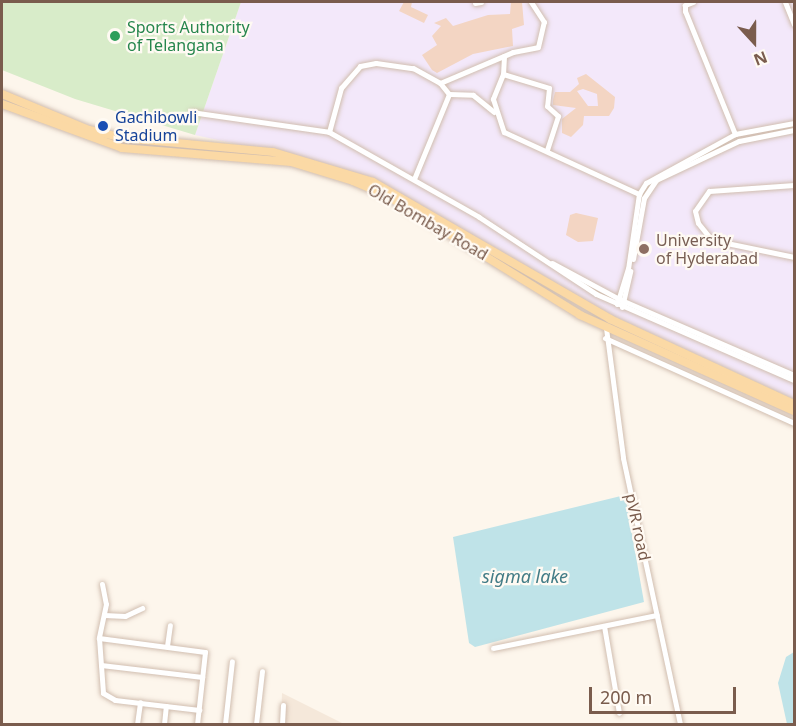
<!DOCTYPE html>
<html>
<head>
<meta charset="utf-8">
<style>
  body { margin:0 }
  #map { position:relative; width:796px; height:726px; overflow:hidden; background:#fdf6ec; font-family:"Noto Sans",sans-serif }
  div>[style] { position:absolute }
  .residential>* { inset:0; background:#f5e8da }
  .education>* { inset:0; background:#f3e8fa }
  .green>* { inset:0; background:#d8ecc9 }
  .water>* { inset:0; background:#bfe3e8 }
  .building>* { inset:0; background:#f3d5c3 }
  .roads { filter:drop-shadow(0 0 2px #d1beb0) drop-shadow(0 0 2px #d1beb0) }
  .street>* { height:5px; margin:-2.5px; padding:0 2.5px; transform-origin:2.5px; border-radius:2.5px; background:#fff }
  .primary>* { height:8px; margin:-4px; padding:0 4px; transform-origin:4px; border-radius:4px; background:#fbd9a5 }
  .dots>* { width:16px; height:16px; translate:-50% -50%; box-sizing:border-box; border:3px solid #fffaf3; border-radius:50% }
  span { translate:-50% -50%; white-space:nowrap; text-align:center; line-height:1.15; -webkit-text-stroke:4.5px #fffaf3; paint-order:stroke }
  .leisure-label { font-size:16px; color:#27864d }
  .left { translate:0 -50%; text-align:left }
  .transit-label { font-size:16px; color:#164399 }
  .street-label { font-size:16px; color:#7a5c4d }
  .education-label { font-size:16px; color:#785e54 }
  .water-label { font-size:18px; color:#437c86; font-style:italic }
  .frame { position:absolute; inset:0; border:3px solid #7a5c4d; pointer-events:none }
  .north { position:absolute; left:724px; top:12px; width:60px; height:60px; -webkit-text-stroke:4px #fffaf3; paint-order:stroke; rotate:159deg; font-size:16px; font-weight:700; line-height:24px; text-align:center; color:#7a5c4d }
  .north::after { content:''; display:block; margin:auto; width:21px; height:27px; background:#7a5c4d; clip-path:polygon(50% 0,100% 100%,50% 72%,0 100%) }
  .scale { position:absolute; left:589px; top:687px; width:147px; height:27px; box-sizing:border-box; border:3px solid #7a5c4d; border-top:0; padding-left:8px; font-size:18px; line-height:21px; white-space:nowrap; color:#7a5c4d; -webkit-text-stroke:4px #fffaf3; paint-order:stroke }
</style>
</head>
<body>
<div id="map">
  <div class="residential">
    <div style="clip-path:polygon(282px 693px,344px 724px,281px 724px)"></div>
  </div>
  <div class="education">
    <div style="clip-path:polygon(241px 2px,794px 2px,794px 399px,596px 308px,389px 190px,273px 152px,195px 135px)"></div>
  </div>
  <div class="green">
    <div style="clip-path:polygon(2px 2px,241px 2px,195px 135px,75px 99px,2px 70px)"></div>
  </div>
  <div class="water">
    <div style="clip-path:polygon(625px 495px,644px 602px,475px 647px,469px 643px,453px 537px)"></div>
    <div style="clip-path:polygon(794px 652px,794px 724px,787px 724px,778px 683px,786px 657px)"></div>
  </div>
  <div class="building">
    <div style="clip-path:polygon(404px 2px,412px 2px,411px 7px,428px 15px,424px 23px,399px 11px)"></div>
    <div style="clip-path:polygon(511px 2px,522px 2px,524px 25px,512px 29px,513px 46px,473px 54px,437px 73px,432px 70px,422px 55px,437px 45px,432px 36px,441px 26px,434px 23px,446px 18px,453px 26px,488px 15px,510px 14px)"></div>
    <div style="clip-path:polygon(evenodd,586px 74px,615px 97px,614px 108px,609px 116px,584px 116px,583px 125px,571px 137px,562px 133px,562px 119px,576px 108px,553px 105px,553px 100px,555px 92px,570px 92px,579px 84px,577px 78px,586px 74px,583px 89px,597px 94px,598px 106px,588px 106px,577px 91px,583px 89px)"></div>
    <div style="clip-path:polygon(576px 213px,598px 218px,593px 241px,578px 242px,566px 235px,570px 215px)"></div>
  </div>
  <div class="roads">
    <div class="street">
      <div style="left:693px;top:2px;width:9px;rotate:159deg"></div>
      <div style="left:685px;top:5px;width:6px;rotate:90deg"></div>
      <div style="left:685px;top:11px;width:133px;rotate:67.9deg"></div>
      <div style="left:785px;top:2px;width:24px;rotate:68deg"></div>
      <div style="left:475px;top:3px;width:6px;rotate:-9deg"></div>
      <div style="left:504px;top:56px;width:18px;rotate:93deg"></div>
      <div style="left:503px;top:74px;width:27px;rotate:112deg"></div>
      <div style="left:493px;top:99px;width:35px;rotate:72deg"></div>
      <div style="left:504px;top:132px;width:149px;rotate:24.7deg"></div>
      <div style="left:503px;top:74px;width:48px;rotate:16.9deg"></div>
      <div style="left:549px;top:88px;width:18px;rotate:96deg"></div>
      <div style="left:547px;top:106px;width:15px;rotate:42deg"></div>
      <div style="left:558px;top:116px;width:36px;rotate:108deg"></div>
      <div style="left:440px;top:83px;width:14px;rotate:51deg"></div>
      <div style="left:449px;top:94px;width:24px;rotate:2deg"></div>
      <div style="left:473px;top:95px;width:27px;rotate:39deg"></div>
      <div style="left:191px;top:112px;width:139px;rotate:8.2deg"></div>
      <div style="left:329px;top:132px;width:172px;rotate:29.5deg"></div>
      <div style="left:479px;top:217px;width:140px;rotate:33.3deg"></div>
      <div style="left:596px;top:294px;width:216px;rotate:23.5deg"></div>
      <div style="left:329px;top:132px;width:46px;rotate:-74.7deg"></div>
      <div style="left:341px;top:88px;width:29px;rotate:-49deg"></div>
      <div style="left:360px;top:66px;width:16px;rotate:-11deg"></div>
      <div style="left:376px;top:63px;width:37px;rotate:8deg"></div>
      <div style="left:413px;top:68px;width:31px;rotate:29deg"></div>
      <div style="left:440px;top:83px;width:79px;rotate:-23deg"></div>
      <div style="left:513px;top:52px;width:25px;rotate:-11deg"></div>
      <div style="left:538px;top:47px;width:26px;rotate:-77deg"></div>
      <div style="left:544px;top:22px;width:24px;rotate:-123deg"></div>
      <div style="left:414px;top:179px;width:92px;rotate:-67.6deg"></div>
      <div style="left:794px;top:185px;width:85px;rotate:176deg"></div>
      <div style="left:709px;top:191px;width:24px;rotate:125deg"></div>
      <div style="left:695px;top:211px;width:12px;rotate:76deg"></div>
      <div style="left:698px;top:223px;width:22px;rotate:51deg"></div>
      <div style="left:712px;top:240px;width:84px;rotate:11.7deg"></div>
      <div style="left:633px;top:259px;width:62px;rotate:-79.8deg"></div>
      <div style="left:644px;top:198px;width:22px;rotate:-56deg"></div>
      <div style="left:656px;top:180px;width:92px;rotate:-25.2deg"></div>
      <div style="left:739px;top:141px;width:56px;rotate:-11.3deg"></div>
      <div style="left:552px;top:263px;width:76px;rotate:28.2deg"></div>
      <div style="left:619px;top:299px;width:191px;rotate:23.5deg"></div>
      <div style="left:617px;top:304px;width:37px;rotate:-73deg"></div>
      <div style="left:628px;top:269px;width:76px;rotate:-81.7deg"></div>
      <div style="left:639px;top:194px;width:13px;rotate:-58deg"></div>
      <div style="left:646px;top:183px;width:102px;rotate:-28.8deg"></div>
      <div style="left:735px;top:134px;width:60px;rotate:-10.6deg"></div>
      <div style="left:622px;top:307px;width:37px;rotate:-77deg"></div>
      <div style="left:606px;top:328px;width:131px;rotate:82.5deg"></div>
      <div style="left:623px;top:458px;width:272px;rotate:77.9deg"></div>
      <div style="left:605px;top:338px;width:207px;rotate:24.2deg"></div>
      <div style="left:102px;top:584px;width:20px;rotate:79deg"></div>
      <div style="left:106px;top:604px;width:35px;rotate:102deg"></div>
      <div style="left:99px;top:638px;width:55px;rotate:85.8deg"></div>
      <div style="left:103px;top:693px;width:14px;rotate:30deg"></div>
      <div style="left:115px;top:700px;width:85px;rotate:6.8deg"></div>
      <div style="left:104px;top:615px;width:21px;rotate:3deg"></div>
      <div style="left:125px;top:616px;width:19px;rotate:-25deg"></div>
      <div style="left:604px;top:626px;width:88px;rotate:80.2deg"></div>
      <div style="left:99px;top:638px;width:107px;rotate:7.5deg"></div>
      <div style="left:205px;top:652px;width:72px;rotate:96.3deg"></div>
      <div style="left:167px;top:646px;width:21px;rotate:-82deg"></div>
      <div style="left:493px;top:648px;width:167px;rotate:-11.4deg"></div>
      <div style="left:101px;top:665px;width:102px;rotate:6.8deg"></div>
      <div style="left:137px;top:724px;width:22px;rotate:-82deg"></div>
      <div style="left:164px;top:724px;width:18px;rotate:-84deg"></div>
      <div style="left:225px;top:724px;width:63px;rotate:-83.7deg"></div>
      <div style="left:256px;top:724px;width:53px;rotate:-83.5deg"></div>
      <div style="left:282px;top:724px;width:19px;rotate:-87deg"></div>
    </div>
    <div class="primary">
      <div style="left:2px;top:94px;width:94px;rotate:22.5deg"></div>
      <div style="left:89px;top:130px;width:36px;rotate:13deg"></div>
      <div style="left:124px;top:138px;width:150px;rotate:5.4deg"></div>
      <div style="left:273px;top:152px;width:104px;rotate:16.7deg"></div>
      <div style="left:373px;top:182px;width:274px;rotate:30deg"></div>
      <div style="left:610px;top:319px;width:203px;rotate:24.8deg"></div>
      <div style="left:2px;top:104px;width:128px;rotate:20.1deg"></div>
      <div style="left:122px;top:148px;width:170px;rotate:4.7deg"></div>
      <div style="left:291px;top:162px;width:65px;rotate:17deg"></div>
      <div style="left:353px;top:181px;width:36px;rotate:23deg"></div>
      <div style="left:386px;top:195px;width:228px;rotate:31.7deg"></div>
      <div style="left:580px;top:315px;width:235px;rotate:24.2deg"></div>
    </div>
  </div>
  <div class="dots">
    <div style="left:115px;top:36px;background:#2e9e5b"></div>
    <div style="left:103px;top:126px;background:#1a4fb4"></div>
    <div style="left:644px;top:249px;background:#8d6e63"></div>
  </div>
  <div class="leisure-label">
    <span class="left" style="left:127px;top:36px">Sports Authority<br>of Telangana</span>
  </div>
  <div class="transit-label">
    <span class="left" style="left:115px;top:126px">Gachibowli<br>Stadium</span>
  </div>
  <div class="street-label">
    <span style="left:428px;top:222px;rotate:30deg">Old Bombay Road</span>
    <span style="left:638px;top:527px;rotate:78deg">pVR road</span>
  </div>
  <div class="education-label">
    <span class="left" style="left:656px;top:249px">University<br>of Hyderabad</span>
  </div>
  <div class="water-label">
    <span style="left:525px;top:576px">sigma lake</span>
  </div>
  <div class="frame"></div>
  <div class="north">N</div>
  <div class="scale">200 m</div>
</div>
</body>
</html>
